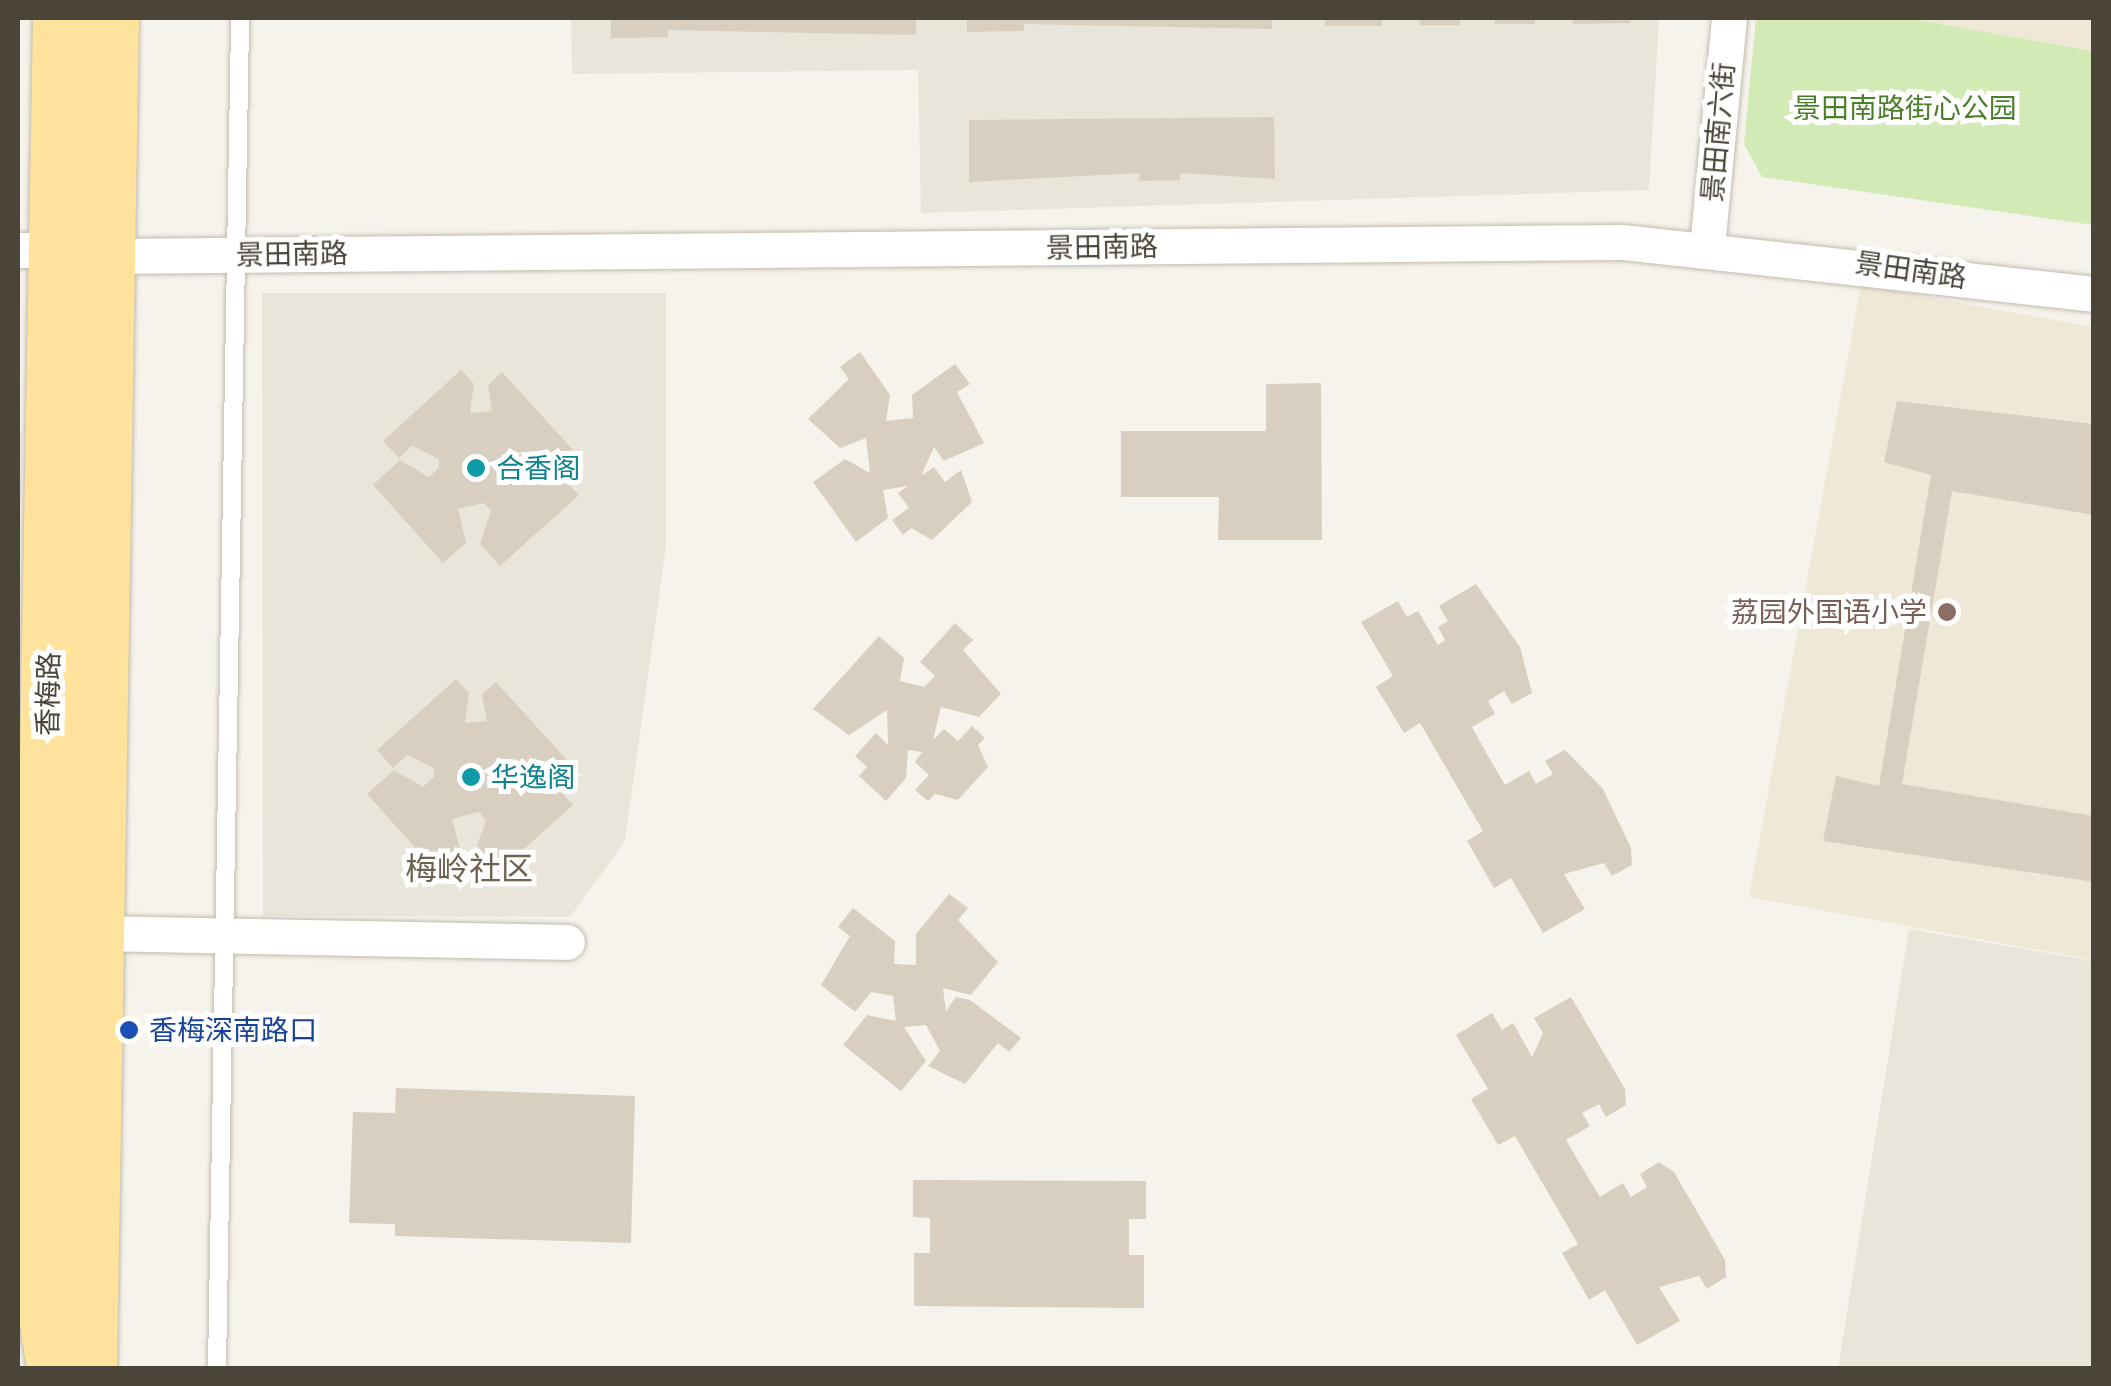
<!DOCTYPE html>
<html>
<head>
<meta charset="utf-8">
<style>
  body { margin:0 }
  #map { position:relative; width:2111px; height:1386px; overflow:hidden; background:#f6f3ec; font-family:Montserrat,"Noto Sans SC",sans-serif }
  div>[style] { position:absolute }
  .residential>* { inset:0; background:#eae5da }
  .education>* { inset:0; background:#efe8d6 }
  .green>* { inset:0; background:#d2eab5 }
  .building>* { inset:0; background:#d8cfc1 }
  .roads { filter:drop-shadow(0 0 2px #c2bbae) drop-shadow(0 0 2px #c2bbae) }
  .service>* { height:18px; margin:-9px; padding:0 9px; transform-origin:9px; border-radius:9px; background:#fff }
  .minor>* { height:35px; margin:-17.5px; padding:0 17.5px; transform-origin:17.5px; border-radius:17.5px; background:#fff }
  .primary>* { height:55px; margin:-27.5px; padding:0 27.5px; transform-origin:27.5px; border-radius:27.5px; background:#ffe39c }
  .dots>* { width:28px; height:28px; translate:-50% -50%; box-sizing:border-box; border:5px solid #fff; border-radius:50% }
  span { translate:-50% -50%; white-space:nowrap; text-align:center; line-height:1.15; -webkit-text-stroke:10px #fff; paint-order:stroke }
  .park-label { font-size:28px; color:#4a7f2a }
  .street-label { font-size:28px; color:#4b4439 }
  .culture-label { font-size:28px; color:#0d838f }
  .left { translate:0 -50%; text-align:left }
  .education-label { font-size:28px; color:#785e54 }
  .right { translate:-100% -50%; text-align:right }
  .transit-label { font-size:28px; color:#164399 }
  .quarter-label { font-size:32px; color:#6e6250 }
  .frame { position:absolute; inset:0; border:20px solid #4b4439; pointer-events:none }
</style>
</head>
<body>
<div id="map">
  <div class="residential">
    <div style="clip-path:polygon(571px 18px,1659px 18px,1649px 190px,921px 213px,918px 70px,572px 74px)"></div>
    <div style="clip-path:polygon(262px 293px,666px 293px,666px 546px,625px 841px,570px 917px,263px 916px)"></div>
    <div style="clip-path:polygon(18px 434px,22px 434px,18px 680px)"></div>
    <div style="clip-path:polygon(1909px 929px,2093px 961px,2093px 1368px,1838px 1368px)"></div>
  </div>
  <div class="education">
    <div style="clip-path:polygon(1906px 18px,2093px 18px,2093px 51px)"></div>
    <div style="clip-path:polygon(1861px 285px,2093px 327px,2093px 960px,1749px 897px)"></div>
  </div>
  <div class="green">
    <div style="clip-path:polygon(1756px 18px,1906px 18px,2093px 51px,2093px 225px,1762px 177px,1744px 144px)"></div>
  </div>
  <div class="building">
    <div style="clip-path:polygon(611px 18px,916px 18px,916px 35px,668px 30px,668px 37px,611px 38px)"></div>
    <div style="clip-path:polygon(967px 18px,1272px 18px,1272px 29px,1024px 24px,1024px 31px,967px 32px)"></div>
    <div style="clip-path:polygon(1325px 18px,1382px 18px,1382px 26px,1325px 26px)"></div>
    <div style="clip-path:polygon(1419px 18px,1460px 18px,1460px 25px,1420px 25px)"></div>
    <div style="clip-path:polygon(1495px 18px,1535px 18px,1535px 24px,1495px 24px)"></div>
    <div style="clip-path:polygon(1572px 18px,1630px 18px,1630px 23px,1573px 24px)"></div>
    <div style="clip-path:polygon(1274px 117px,1275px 179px,1180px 173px,1180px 180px,1139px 181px,1140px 173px,969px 182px,969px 120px)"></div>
    <div style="clip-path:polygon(860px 352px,890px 395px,886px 421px,913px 418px,912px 395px,955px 364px,970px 384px,957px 392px,984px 443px,944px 461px,934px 447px,921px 476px,934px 467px,945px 482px,961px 470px,972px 502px,932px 540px,911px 528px,903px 535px,892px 520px,909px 508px,898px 493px,908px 486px,883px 490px,888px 518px,856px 542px,813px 482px,845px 459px,870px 473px,866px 438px,840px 448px,808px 419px,849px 379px,840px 367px)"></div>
    <div style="clip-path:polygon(461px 370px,474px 384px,470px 413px,492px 411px,488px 385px,502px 372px,573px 450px,556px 466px,543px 453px,515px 462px,524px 482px,554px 469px,579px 495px,500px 566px,480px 544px,491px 511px,484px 503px,458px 509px,466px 543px,443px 563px,373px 485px,400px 460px,429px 477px,439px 468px,439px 459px,412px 446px,399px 458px,383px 441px)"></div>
    <div style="clip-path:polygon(1321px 383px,1322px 540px,1218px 540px,1219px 497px,1121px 497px,1121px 431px,1266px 431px,1266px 384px)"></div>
    <div style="clip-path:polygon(1897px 401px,2094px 424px,2094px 515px,1952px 491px,1902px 784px,2094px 816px,2094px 882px,1823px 841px,1836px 776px,1879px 786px,1931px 475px,1884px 462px)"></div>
    <div style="clip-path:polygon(1476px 584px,1520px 647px,1532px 693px,1512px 704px,1504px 691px,1488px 701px,1495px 714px,1472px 727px,1488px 756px,1505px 785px,1529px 771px,1536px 784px,1553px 774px,1545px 761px,1565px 750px,1603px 789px,1631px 848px,1632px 865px,1612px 876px,1604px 863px,1564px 874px,1585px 909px,1543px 933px,1511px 878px,1494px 888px,1467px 841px,1483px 831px,1420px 723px,1404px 733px,1376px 687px,1393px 676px,1361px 622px,1398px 601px,1407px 617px,1418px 611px,1438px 645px,1445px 640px,1438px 627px,1448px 621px,1439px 606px)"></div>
    <div style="clip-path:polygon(955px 623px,973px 640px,963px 650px,1001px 694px,979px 717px,941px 707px,933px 740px,944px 729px,958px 741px,972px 726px,985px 738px,978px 745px,988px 767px,958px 800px,935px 794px,928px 801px,915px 790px,929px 775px,915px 762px,922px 752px,908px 750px,906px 778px,886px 801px,859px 776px,867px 767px,855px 756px,876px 733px,888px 745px,887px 710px,849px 735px,813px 709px,879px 636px,904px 658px,900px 681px,924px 687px,935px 676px,920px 662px)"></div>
    <div style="clip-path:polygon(456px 679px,469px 693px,465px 723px,487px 721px,482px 694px,496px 682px,567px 760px,550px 775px,538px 762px,509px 772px,518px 791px,548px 778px,573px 805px,494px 876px,474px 853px,486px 821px,479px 812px,452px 819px,461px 852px,438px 873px,367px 794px,394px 770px,423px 787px,434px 777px,434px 768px,407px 755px,393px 768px,377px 750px)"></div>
    <div style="clip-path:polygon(949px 894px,968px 908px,958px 920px,998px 962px,971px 995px,943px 988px,946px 1011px,956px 997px,970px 1000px,1021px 1038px,1009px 1052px,998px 1043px,965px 1084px,928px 1066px,940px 1051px,926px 1025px,904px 1027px,926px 1061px,901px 1091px,843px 1045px,867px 1015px,896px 1021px,893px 996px,871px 992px,855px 1012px,821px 985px,850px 936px,838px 927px,853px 908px,895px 941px,894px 964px,916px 965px,916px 934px)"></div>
    <div style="clip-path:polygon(1571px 997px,1625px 1089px,1626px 1105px,1606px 1117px,1599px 1104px,1582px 1113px,1590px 1126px,1566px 1140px,1583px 1169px,1600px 1197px,1623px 1183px,1631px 1197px,1647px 1187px,1640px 1174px,1659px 1162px,1674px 1172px,1725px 1260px,1726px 1277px,1707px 1289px,1699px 1276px,1659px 1287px,1680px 1321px,1637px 1345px,1605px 1290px,1589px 1300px,1562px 1253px,1578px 1244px,1515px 1136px,1498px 1145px,1471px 1099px,1488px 1089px,1456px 1035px,1492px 1013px,1502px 1030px,1513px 1023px,1532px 1057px,1543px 1033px,1534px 1018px)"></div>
    <div style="clip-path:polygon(396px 1088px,635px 1096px,631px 1243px,395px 1236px,395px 1224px,349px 1223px,353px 1112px,395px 1113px)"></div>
    <div style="clip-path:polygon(913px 1180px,1146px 1181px,1146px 1219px,1129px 1219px,1129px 1255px,1144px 1255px,1144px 1308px,914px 1306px,914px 1253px,930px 1253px,930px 1218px,913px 1217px)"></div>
  </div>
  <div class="roads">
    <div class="service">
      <div style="left:217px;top:1368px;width:1350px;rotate:-89.02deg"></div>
    </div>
    <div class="minor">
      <div style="left:1707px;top:247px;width:230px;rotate:-84.5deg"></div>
      <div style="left:18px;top:250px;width:38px"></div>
      <div style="left:108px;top:256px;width:1515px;rotate:-0.53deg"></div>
      <div style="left:1623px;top:242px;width:474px;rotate:6.3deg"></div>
      <div style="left:99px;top:933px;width:468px;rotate:1.1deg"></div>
    </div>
    <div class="primary">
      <div style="left:54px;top:1368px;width:104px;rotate:-98.8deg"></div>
      <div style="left:38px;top:1265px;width:1247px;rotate:-88.99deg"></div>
      <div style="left:89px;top:1368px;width:1350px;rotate:-89.07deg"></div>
    </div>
  </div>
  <div class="dots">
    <div style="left:476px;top:468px;background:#0f9aa8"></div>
    <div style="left:1947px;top:612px;background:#8d6e63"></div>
    <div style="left:471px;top:777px;background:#0f9aa8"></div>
    <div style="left:129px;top:1030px;background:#1a4fb4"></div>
  </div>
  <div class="park-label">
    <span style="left:1905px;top:108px">景田南路街心公园</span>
  </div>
  <div class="street-label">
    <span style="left:1718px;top:132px;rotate:-85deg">景田南六街</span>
    <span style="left:1102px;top:247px;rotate:-1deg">景田南路</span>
    <span style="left:292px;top:254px;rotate:-1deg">景田南路</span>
    <span style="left:1911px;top:270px;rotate:8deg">景田南路</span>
    <span style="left:48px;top:694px;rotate:-89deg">香梅路</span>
  </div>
  <div class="culture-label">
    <span class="left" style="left:496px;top:468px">合香阁</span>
    <span class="left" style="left:491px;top:777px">华逸阁</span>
  </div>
  <div class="education-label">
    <span class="right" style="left:1927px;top:612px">荔园外国语小学</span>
  </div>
  <div class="transit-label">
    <span class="left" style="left:149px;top:1030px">香梅深南路口</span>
  </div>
  <div class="quarter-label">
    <span style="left:469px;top:869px">梅岭社区</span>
  </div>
  <div class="frame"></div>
</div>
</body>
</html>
